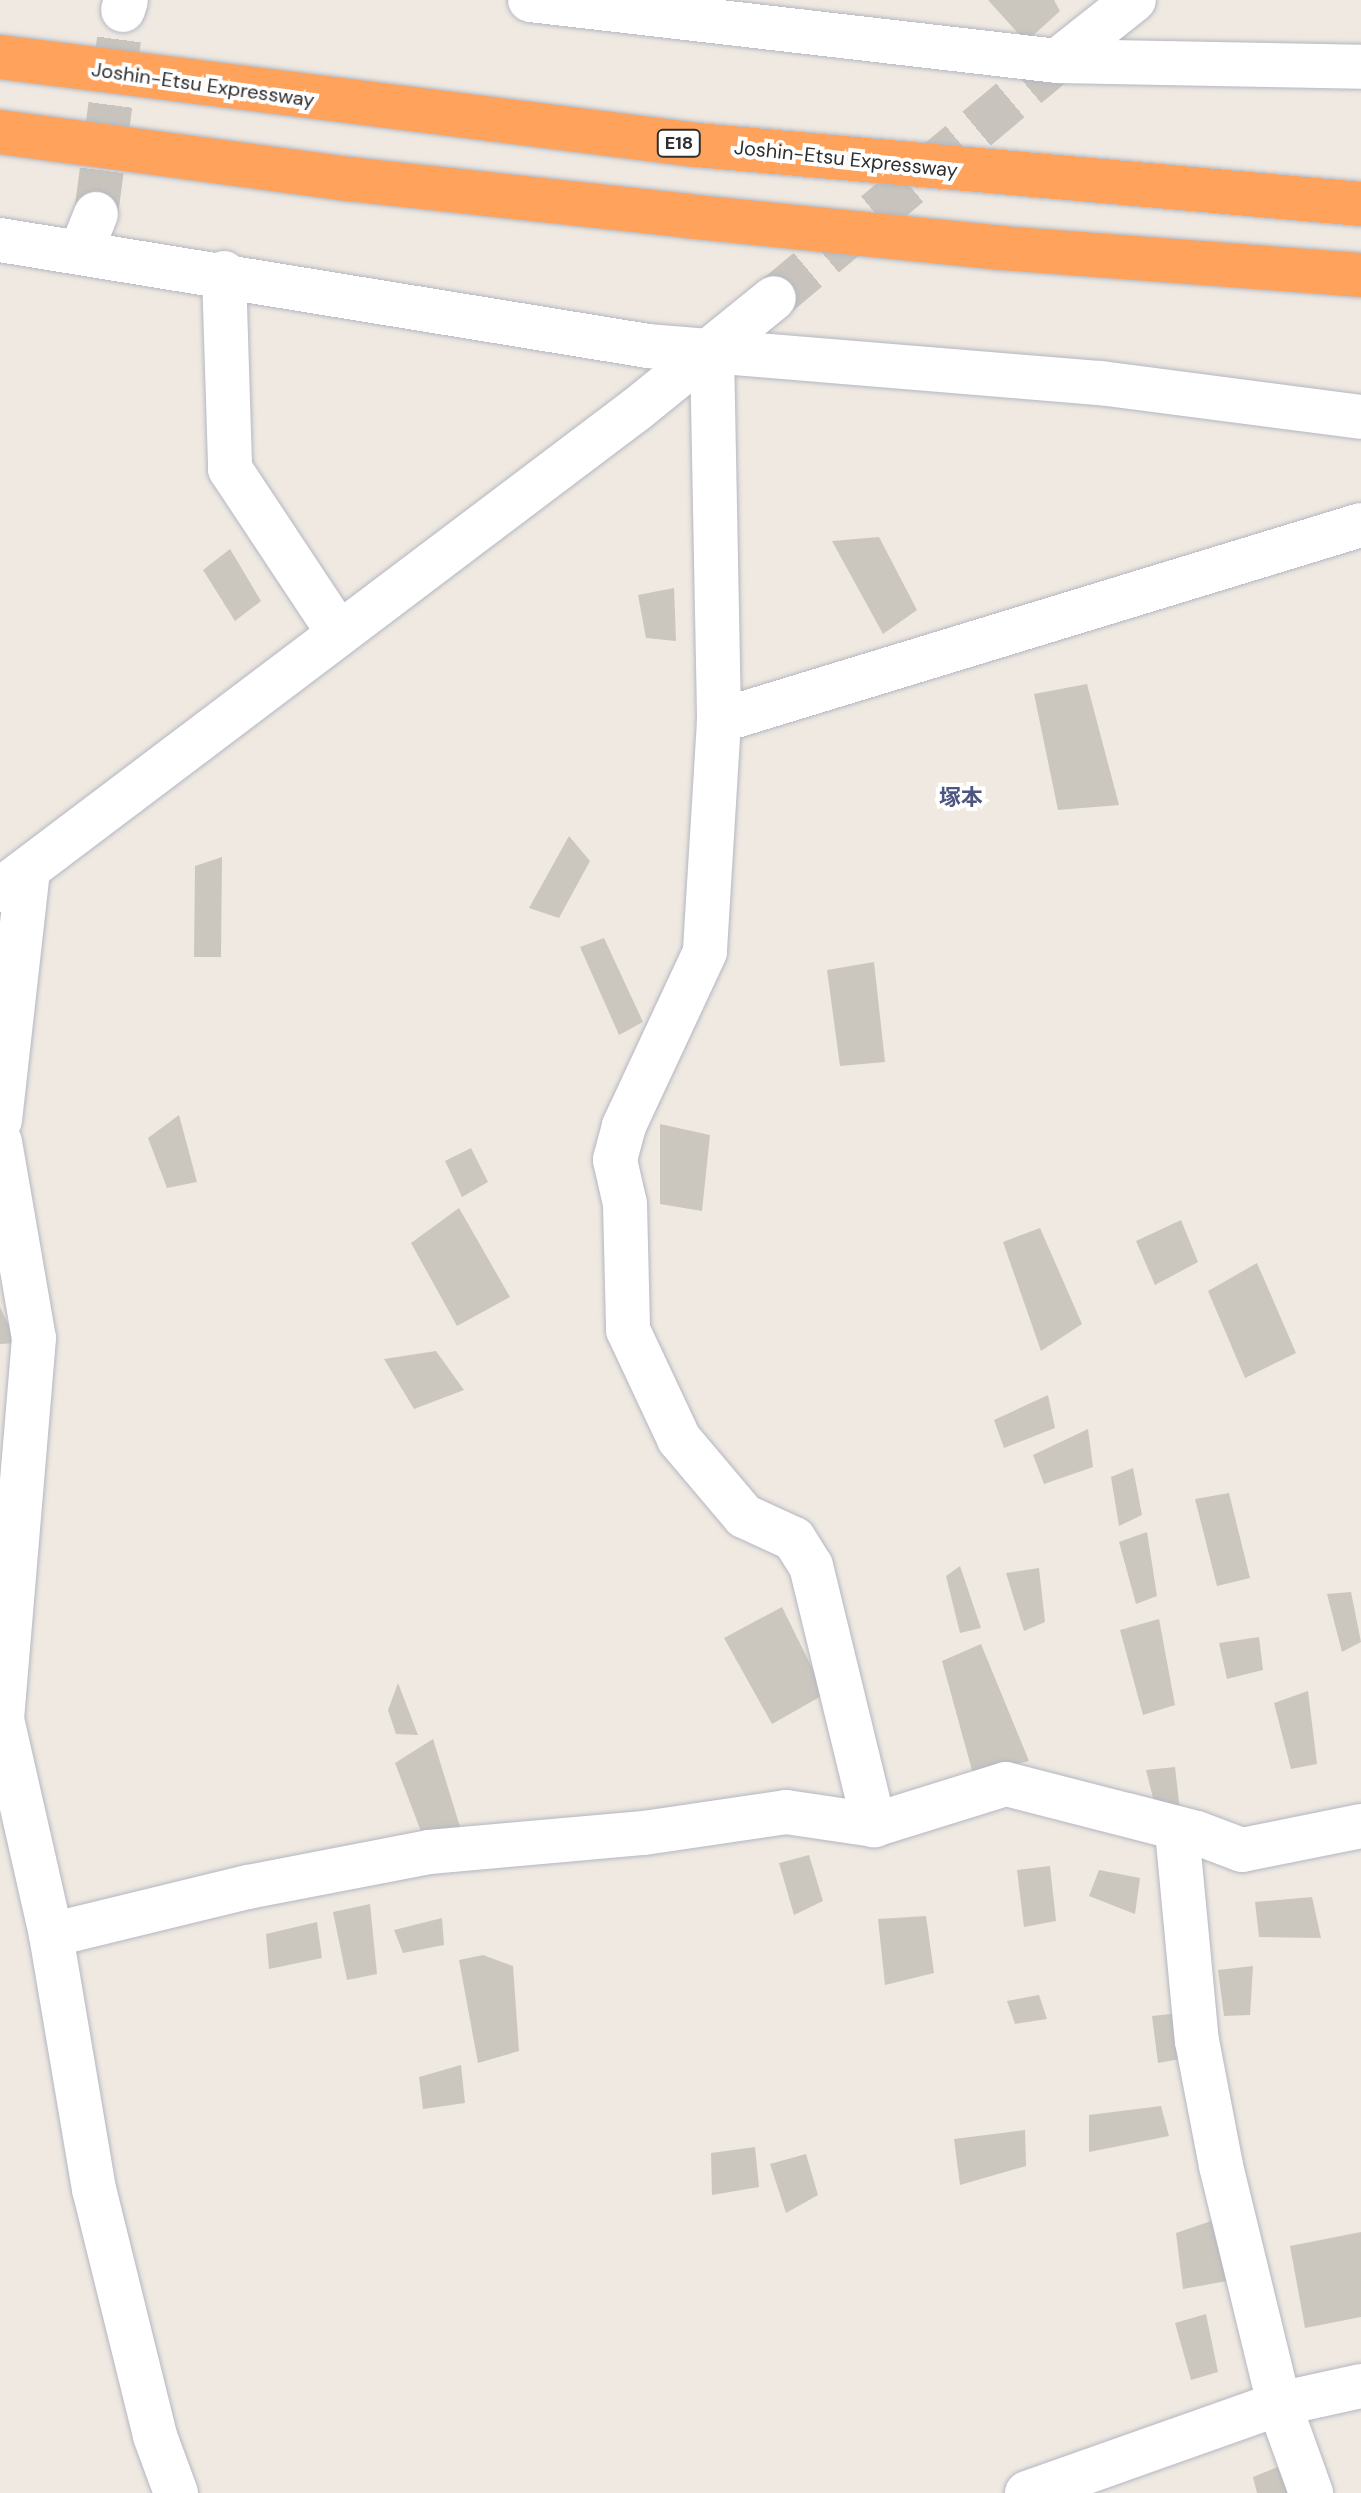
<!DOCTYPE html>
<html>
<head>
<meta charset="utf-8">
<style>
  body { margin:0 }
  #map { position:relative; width:1361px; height:2493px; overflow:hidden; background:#efe9e1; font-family:"DM Sans","Noto Sans JP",sans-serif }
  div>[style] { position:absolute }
  .building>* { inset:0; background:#cbc7bf }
  .street-tunnel>* { height:44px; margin-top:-22px; transform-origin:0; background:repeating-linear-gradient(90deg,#c8c4bd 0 44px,transparent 0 66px) }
  .roads { filter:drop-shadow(0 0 2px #b4b7c1) drop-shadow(0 0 2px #b4b7c1) }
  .street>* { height:44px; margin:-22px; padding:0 22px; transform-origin:22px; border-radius:22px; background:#fff }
  .secondary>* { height:44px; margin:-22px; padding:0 22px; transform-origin:22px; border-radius:22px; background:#fff }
  .highway>* { height:44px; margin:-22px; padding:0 22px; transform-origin:22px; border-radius:22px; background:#ffa35c }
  span { translate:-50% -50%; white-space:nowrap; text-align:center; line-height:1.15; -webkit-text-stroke:8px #fff; paint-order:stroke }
  .shield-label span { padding:2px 6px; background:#fff; border:2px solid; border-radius:6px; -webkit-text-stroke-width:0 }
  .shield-label { font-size:18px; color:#2e2e2e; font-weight:700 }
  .street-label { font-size:20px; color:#2e2e2e }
  .neighbourhood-label { font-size:22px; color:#4d5680; font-weight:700 }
</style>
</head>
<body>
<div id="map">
  <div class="building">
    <div style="clip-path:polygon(988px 0,1054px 0,1060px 11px,1026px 42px)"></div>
    <div style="clip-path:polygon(879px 537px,917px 610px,883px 634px,832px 541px)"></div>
    <div style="clip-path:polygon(230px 549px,261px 601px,235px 621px,203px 570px)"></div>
    <div style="clip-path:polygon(674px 588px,676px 641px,646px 638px,638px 595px)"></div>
    <div style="clip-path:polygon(1087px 684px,1119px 805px,1058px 810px,1034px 694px)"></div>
    <div style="clip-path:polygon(569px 836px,590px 861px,559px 918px,529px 908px)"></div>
    <div style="clip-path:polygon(222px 857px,221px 957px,194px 957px,195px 866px)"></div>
    <div style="clip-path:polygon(604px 938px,643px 1022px,619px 1035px,580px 947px)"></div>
    <div style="clip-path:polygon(874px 962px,885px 1062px,840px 1066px,827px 970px)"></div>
    <div style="clip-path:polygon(179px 1115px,197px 1182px,167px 1188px,148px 1138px)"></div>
    <div style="clip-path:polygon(660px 1124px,710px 1135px,702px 1211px,660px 1204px)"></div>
    <div style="clip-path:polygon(471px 1148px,488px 1182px,462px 1197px,445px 1161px)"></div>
    <div style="clip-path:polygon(459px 1208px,510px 1297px,457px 1326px,411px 1243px)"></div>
    <div style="clip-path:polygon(1181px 1220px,1198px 1262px,1155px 1285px,1136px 1241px)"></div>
    <div style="clip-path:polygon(1040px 1228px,1082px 1324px,1041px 1351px,1003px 1242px)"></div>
    <div style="clip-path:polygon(1257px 1263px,1296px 1353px,1245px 1378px,1208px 1291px)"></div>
    <div style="clip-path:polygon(0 1307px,17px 1343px,0 1344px)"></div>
    <div style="clip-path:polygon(436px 1351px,464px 1390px,414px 1409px,384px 1359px)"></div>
    <div style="clip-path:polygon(1048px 1395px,1055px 1428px,1004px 1448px,994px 1420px)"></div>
    <div style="clip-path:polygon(1088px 1429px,1093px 1467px,1044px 1484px,1033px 1455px)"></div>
    <div style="clip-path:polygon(1133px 1468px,1142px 1515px,1119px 1526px,1111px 1477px)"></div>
    <div style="clip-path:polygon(1229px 1493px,1250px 1578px,1217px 1586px,1195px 1499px)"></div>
    <div style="clip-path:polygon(1147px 1532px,1157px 1596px,1136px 1604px,1119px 1542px)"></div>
    <div style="clip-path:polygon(960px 1566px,981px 1628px,960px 1633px,946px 1576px)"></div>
    <div style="clip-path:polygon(1039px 1568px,1045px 1622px,1024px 1631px,1006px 1573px)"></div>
    <div style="clip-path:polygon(1351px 1592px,1361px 1642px,1342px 1652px,1327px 1594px)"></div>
    <div style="clip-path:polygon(782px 1607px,825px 1694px,772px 1724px,724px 1638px)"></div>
    <div style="clip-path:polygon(1159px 1619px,1175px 1705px,1143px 1715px,1120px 1630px)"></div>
    <div style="clip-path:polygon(1259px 1637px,1263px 1670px,1227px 1679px,1219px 1643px)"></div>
    <div style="clip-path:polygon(981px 1644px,1029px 1761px,973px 1774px,942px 1661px)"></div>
    <div style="clip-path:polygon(398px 1683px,418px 1735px,396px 1734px,388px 1710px)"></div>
    <div style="clip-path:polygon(1308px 1691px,1317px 1764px,1291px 1769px,1274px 1703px)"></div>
    <div style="clip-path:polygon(433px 1739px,461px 1830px,422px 1834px,395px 1763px)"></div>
    <div style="clip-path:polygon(1175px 1767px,1180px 1811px,1155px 1806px,1146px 1770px)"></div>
    <div style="clip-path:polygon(809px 1855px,823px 1901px,794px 1915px,779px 1863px)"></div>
    <div style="clip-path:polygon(1050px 1866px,1056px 1921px,1024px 1927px,1017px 1870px)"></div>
    <div style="clip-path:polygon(1099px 1870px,1140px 1878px,1135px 1914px,1089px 1896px)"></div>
    <div style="clip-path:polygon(1312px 1897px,1321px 1938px,1259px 1937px,1255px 1902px)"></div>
    <div style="clip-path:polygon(370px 1904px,377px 1974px,347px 1980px,333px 1912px)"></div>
    <div style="clip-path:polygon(926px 1916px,934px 1973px,885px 1985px,878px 1919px)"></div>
    <div style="clip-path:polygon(442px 1918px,444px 1945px,403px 1953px,394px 1930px)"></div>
    <div style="clip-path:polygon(317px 1922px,322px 1958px,269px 1969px,266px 1934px)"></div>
    <div style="clip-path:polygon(483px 1955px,513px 1966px,519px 2051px,478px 2063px,459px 1960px)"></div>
    <div style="clip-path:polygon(1253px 1966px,1250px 2015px,1224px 2016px,1218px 1970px)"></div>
    <div style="clip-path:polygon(1039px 1995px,1047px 2019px,1015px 2024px,1007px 2001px)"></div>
    <div style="clip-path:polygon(1180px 2013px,1185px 2058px,1158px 2063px,1152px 2016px)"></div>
    <div style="clip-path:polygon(461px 2065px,465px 2103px,423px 2109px,419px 2077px)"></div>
    <div style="clip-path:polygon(1161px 2106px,1169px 2136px,1089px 2152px,1089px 2115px)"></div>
    <div style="clip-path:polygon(1025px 2130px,1026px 2166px,960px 2185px,954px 2139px)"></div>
    <div style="clip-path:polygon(755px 2147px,759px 2187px,712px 2195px,711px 2153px)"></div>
    <div style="clip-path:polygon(806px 2154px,818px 2195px,786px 2213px,770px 2164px)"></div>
    <div style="clip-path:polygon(1214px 2220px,1227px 2281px,1183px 2289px,1176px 2233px)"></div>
    <div style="clip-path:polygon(1361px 2232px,1361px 2317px,1305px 2328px,1290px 2246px)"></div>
    <div style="clip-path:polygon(1206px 2314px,1218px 2372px,1191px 2380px,1175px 2323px)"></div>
    <div style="clip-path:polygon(1290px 2462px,1293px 2493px,1257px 2493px,1253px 2477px)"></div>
  </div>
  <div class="street-tunnel">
    <div style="left:96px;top:214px;width:206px;rotate:-82.5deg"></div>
    <div style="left:774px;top:298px;width:369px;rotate:-39.9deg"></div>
  </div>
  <div class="roads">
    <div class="street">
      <div style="left:530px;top:0;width:531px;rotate:6.6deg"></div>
      <div style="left:1057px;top:61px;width:304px;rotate:1.1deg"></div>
      <div style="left:123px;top:10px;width:10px;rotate:-73deg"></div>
      <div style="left:0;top:240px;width:657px;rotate:9.29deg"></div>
      <div style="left:648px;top:346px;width:454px;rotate:4.7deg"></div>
      <div style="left:1100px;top:383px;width:263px;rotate:7.4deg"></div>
      <div style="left:81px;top:251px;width:40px;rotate:-68deg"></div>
      <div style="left:224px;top:273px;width:196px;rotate:88.2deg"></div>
      <div style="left:230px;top:469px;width:196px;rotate:56.5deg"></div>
      <div style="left:712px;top:351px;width:370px;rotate:88.9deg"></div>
      <div style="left:719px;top:721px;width:231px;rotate:93.5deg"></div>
      <div style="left:705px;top:952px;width:192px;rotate:115deg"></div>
      <div style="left:624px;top:1126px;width:35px;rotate:105deg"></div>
      <div style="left:615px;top:1160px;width:45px;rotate:77.2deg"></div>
      <div style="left:625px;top:1204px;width:126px;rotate:88.6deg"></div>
      <div style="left:628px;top:1330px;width:120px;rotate:64.9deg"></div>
      <div style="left:679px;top:1439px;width:101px;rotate:49.8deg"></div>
      <div style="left:744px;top:1516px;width:55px;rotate:24.7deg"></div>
      <div style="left:794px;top:1539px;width:32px;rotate:58deg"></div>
      <div style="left:811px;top:1566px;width:267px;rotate:76.3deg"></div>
      <div style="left:719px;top:721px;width:671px;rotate:-16.98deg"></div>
      <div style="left:0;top:890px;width:798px;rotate:-37.06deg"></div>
      <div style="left:637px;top:409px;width:176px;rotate:-39deg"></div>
      <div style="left:0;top:1120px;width:251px;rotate:-83.6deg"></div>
      <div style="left:0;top:1142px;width:199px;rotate:80.2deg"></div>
      <div style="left:34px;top:1338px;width:382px;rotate:94.8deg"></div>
      <div style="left:2px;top:1719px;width:221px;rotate:77.2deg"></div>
      <div style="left:51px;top:1935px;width:258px;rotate:80.4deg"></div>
      <div style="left:94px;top:2189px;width:254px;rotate:76.1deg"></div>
      <div style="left:155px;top:2436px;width:61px;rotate:69.8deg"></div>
      <div style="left:1177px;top:1831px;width:211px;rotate:84.6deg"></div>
      <div style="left:1197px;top:2041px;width:127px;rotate:79.1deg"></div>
      <div style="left:1221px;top:2166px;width:245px;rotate:76.3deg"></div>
      <div style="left:1279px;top:2404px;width:95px;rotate:70.2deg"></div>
      <div style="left:51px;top:1935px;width:203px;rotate:-13.7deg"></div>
      <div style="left:248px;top:1887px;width:184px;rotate:-10.9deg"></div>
      <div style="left:429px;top:1852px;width:216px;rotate:-5.1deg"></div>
      <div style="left:644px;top:1833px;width:144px;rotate:-8.4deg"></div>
      <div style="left:786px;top:1812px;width:89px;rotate:8.4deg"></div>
      <div style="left:874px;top:1825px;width:138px;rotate:-17.3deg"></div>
      <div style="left:1006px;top:1784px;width:197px;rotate:14.4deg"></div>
      <div style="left:1197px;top:1833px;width:48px;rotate:20.7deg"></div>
      <div style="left:1242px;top:1850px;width:121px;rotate:-11.4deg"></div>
      <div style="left:1027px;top:2493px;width:267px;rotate:-19.5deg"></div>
      <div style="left:1279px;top:2404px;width:84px;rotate:-12.4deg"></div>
    </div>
    <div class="secondary">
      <div style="left:1057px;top:61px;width:98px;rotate:-38.4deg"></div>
    </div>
    <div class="highway">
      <div style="left:0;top:57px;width:703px;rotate:7.2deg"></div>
      <div style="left:697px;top:145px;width:667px;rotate:5.08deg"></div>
      <div style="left:0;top:132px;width:352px;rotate:7.7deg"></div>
      <div style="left:349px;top:179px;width:340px;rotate:6.2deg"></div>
      <div style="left:687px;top:216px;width:317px;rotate:5.8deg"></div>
      <div style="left:1002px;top:248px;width:360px;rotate:4.3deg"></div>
    </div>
  </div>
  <div class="shield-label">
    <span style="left:679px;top:143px">E18</span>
  </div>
  <div class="street-label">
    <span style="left:203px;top:85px;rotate:8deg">Joshin-Etsu Expressway</span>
    <span style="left:846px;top:159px;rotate:6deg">Joshin-Etsu Expressway</span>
  </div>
  <div class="neighbourhood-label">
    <span style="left:961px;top:798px">塚本</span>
  </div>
</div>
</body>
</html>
